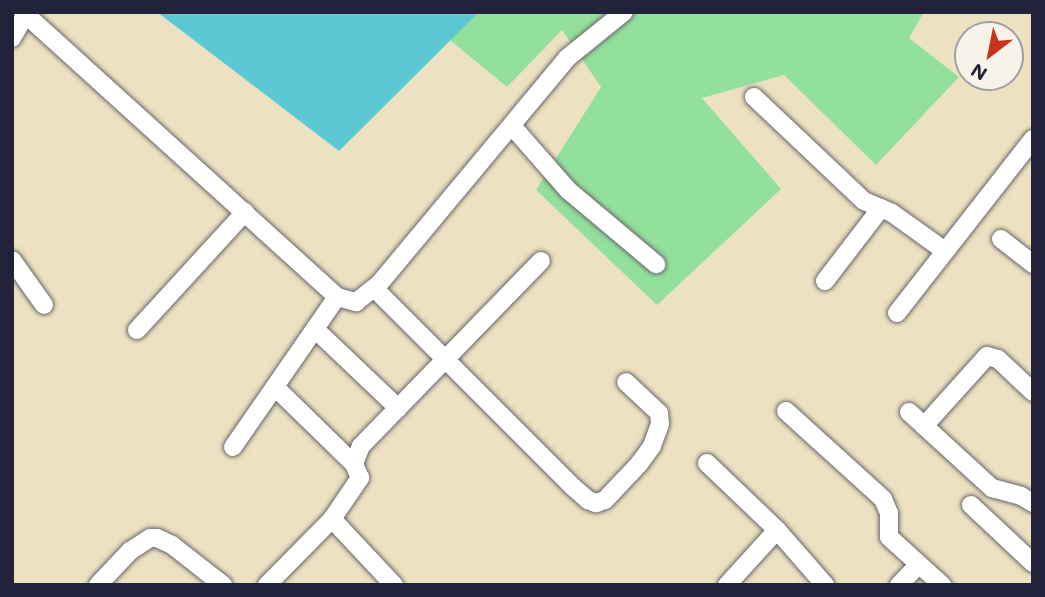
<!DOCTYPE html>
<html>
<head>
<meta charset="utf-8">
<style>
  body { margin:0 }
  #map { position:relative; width:1045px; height:597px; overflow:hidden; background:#ece2c1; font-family:Mali,sans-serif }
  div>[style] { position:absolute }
  .green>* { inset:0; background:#93e09d }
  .water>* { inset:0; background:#5cc8d3 }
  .roads { filter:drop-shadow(0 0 2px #69656a) drop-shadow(0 0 2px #69656a) }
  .street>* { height:18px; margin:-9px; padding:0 9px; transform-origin:9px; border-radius:9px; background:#fff }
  span { translate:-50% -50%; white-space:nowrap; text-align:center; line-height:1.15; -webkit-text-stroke:6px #f7f3e8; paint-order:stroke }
  .frame { position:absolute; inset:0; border:14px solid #22223b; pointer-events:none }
  .north { position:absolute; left:954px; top:21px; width:70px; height:70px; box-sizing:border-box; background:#f7f3e8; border:2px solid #a29fa3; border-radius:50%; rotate:212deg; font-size:19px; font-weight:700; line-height:28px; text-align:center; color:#22223b }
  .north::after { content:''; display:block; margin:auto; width:24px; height:32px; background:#c8321e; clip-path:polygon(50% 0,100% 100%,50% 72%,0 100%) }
</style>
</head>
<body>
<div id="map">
  <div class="green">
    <div style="clip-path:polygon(479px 12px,924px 12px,909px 38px,959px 77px,876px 165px,784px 75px,702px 98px,781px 189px,657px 305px,536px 190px,601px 87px,562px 30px,507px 87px,450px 40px)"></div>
  </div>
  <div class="water">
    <div style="clip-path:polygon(157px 12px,479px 12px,339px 151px)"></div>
  </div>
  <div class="roads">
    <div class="street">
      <div style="left:23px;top:12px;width:424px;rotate:42.2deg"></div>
      <div style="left:337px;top:297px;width:20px;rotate:15deg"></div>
      <div style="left:356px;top:302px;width:29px;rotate:-38deg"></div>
      <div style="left:379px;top:284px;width:294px;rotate:-50.2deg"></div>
      <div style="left:567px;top:58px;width:73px;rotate:-38.9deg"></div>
      <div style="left:12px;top:38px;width:30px;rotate:-60deg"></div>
      <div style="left:754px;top:97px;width:151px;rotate:43.4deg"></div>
      <div style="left:864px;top:201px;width:30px;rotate:23deg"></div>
      <div style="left:892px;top:213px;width:65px;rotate:35.6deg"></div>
      <div style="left:512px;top:126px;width:86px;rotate:48.8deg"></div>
      <div style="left:569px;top:191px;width:114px;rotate:40deg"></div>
      <div style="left:1001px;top:239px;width:41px;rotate:38deg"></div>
      <div style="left:12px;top:260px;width:55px;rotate:54.6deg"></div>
      <div style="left:825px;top:281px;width:92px;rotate:-52.5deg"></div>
      <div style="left:375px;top:289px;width:280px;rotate:45deg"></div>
      <div style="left:573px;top:487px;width:20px;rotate:41deg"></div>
      <div style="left:588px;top:500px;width:9px;rotate:21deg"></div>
      <div style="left:596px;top:503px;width:9px;rotate:-18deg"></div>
      <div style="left:605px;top:500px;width:50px;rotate:-46.6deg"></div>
      <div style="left:639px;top:464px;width:22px;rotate:-54deg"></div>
      <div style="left:652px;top:446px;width:23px;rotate:-70deg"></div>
      <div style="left:660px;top:424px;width:11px;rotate:-95deg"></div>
      <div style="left:659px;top:413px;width:45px;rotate:-136.8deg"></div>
      <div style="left:897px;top:313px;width:221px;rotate:-52deg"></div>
      <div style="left:315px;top:329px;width:115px;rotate:43.6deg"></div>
      <div style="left:137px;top:330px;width:160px;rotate:-47.5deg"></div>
      <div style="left:276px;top:388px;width:109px;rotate:44.3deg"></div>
      <div style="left:786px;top:411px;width:131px;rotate:42.2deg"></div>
      <div style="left:883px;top:499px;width:15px;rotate:67deg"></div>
      <div style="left:889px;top:513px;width:24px;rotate:90deg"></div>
      <div style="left:889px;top:537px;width:72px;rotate:42.2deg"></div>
      <div style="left:909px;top:412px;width:113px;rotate:42.5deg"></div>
      <div style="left:992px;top:488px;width:30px;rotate:15deg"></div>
      <div style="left:1021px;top:496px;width:14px;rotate:30deg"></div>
      <div style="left:924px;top:426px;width:94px;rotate:-48deg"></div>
      <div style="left:987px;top:356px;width:11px;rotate:15deg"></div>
      <div style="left:998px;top:359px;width:48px;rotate:43.3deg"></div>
      <div style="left:233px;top:447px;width:183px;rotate:-55.3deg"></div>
      <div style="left:707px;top:463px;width:97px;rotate:43.7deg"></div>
      <div style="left:777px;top:530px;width:73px;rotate:48.9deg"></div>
      <div style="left:971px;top:505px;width:85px;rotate:43.1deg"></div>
      <div style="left:332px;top:519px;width:50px;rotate:-55.7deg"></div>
      <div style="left:360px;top:478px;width:15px;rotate:-113deg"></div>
      <div style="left:354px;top:464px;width:19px;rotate:-69deg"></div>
      <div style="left:361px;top:446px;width:258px;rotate:-45.8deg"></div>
      <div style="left:98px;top:585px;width:47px;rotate:-46.7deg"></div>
      <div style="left:130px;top:551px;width:24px;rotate:-33deg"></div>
      <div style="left:150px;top:538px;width:7px"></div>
      <div style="left:157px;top:538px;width:17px;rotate:25deg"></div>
      <div style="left:172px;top:545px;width:65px;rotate:38.1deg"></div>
      <div style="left:267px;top:585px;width:93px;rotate:-45.4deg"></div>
      <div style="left:332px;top:519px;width:91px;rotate:46.8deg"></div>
      <div style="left:727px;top:585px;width:74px;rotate:-47.7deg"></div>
      <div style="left:899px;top:585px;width:28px;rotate:-46deg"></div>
    </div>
  </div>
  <div class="frame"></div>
  <div class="north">N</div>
</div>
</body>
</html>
